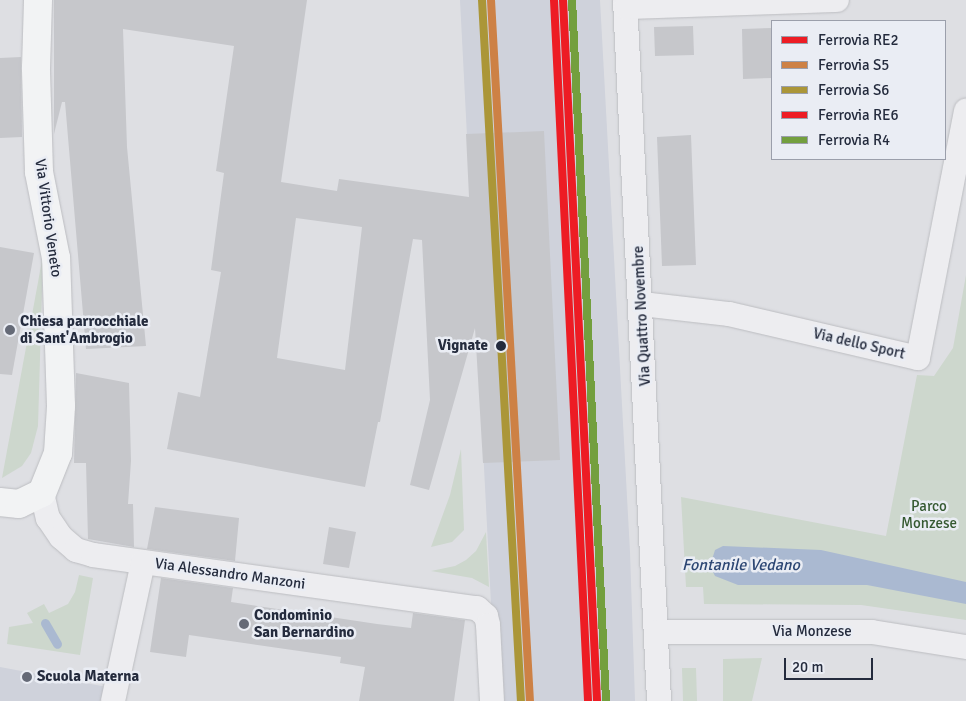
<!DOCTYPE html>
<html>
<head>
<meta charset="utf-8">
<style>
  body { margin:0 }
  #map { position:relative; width:966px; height:701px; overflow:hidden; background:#dedfe3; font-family:Signika,sans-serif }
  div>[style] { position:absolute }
  .built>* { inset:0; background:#cfd2db }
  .green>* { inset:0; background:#cdd7cd }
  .water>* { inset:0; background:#aab9d1 }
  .stream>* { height:9px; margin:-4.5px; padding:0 4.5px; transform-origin:4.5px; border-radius:4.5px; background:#aab9d1 }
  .building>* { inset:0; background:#c6c7cb }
  .roads { filter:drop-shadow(0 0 1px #bcbdc1) drop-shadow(0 0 1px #bcbdc1) }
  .street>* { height:24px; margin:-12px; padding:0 12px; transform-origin:12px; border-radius:12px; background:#ededf0 }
  .secondary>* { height:28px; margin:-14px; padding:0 14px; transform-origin:14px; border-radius:14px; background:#f2f3f4 }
  .rail-1>* { height:8px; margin:-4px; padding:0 4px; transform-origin:4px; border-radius:4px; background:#ed1c24 }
  .rail-2>* { height:8px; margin:-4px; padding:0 4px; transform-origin:4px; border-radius:4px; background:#cd8145 }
  .rail-3>* { height:8px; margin:-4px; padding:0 4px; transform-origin:4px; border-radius:4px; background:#ab9638 }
  .rail-4>* { height:8px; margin:-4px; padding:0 4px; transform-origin:4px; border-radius:4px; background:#ed1c24 }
  .rail-5>* { height:8px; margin:-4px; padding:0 4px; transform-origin:4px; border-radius:4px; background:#739f3e }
  .dots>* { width:14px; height:14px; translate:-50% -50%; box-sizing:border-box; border:2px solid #eaedf4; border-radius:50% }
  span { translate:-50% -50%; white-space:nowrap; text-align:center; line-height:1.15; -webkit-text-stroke:5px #eaedf4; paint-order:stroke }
  .street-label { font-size:15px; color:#242b3d }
  .poi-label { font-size:15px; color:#242b3d; font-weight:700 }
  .left { translate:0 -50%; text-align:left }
  .stop-label { font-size:15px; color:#242b3d; font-weight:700 }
  .right { translate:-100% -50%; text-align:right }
  .park-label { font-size:15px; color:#355931 }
  .water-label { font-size:16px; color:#2c4673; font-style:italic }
  .legend { position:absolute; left:771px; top:20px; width:175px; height:140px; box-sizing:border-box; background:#eaedf4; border:1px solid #9b9fab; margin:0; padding:6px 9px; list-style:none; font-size:15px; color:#242b3d }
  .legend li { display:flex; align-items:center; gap:10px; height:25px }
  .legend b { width:25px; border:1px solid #9b9fab }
  .scale { position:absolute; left:784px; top:658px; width:89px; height:22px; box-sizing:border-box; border:2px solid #242b3d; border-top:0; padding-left:6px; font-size:15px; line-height:18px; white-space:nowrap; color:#242b3d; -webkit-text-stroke:4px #eaedf4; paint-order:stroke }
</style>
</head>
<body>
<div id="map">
  <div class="built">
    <div style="clip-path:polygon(460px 0,600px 0,630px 552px,635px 701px,496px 701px)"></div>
    <div style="clip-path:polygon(0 667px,107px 687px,104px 701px,0 701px)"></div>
  </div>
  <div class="green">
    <div style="clip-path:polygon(43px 255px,38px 426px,31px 453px,22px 466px,2px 478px)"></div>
    <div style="clip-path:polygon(966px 275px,966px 620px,861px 605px,704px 604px,703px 587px,686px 587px,681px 497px,886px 536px,917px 375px,934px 376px,953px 348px)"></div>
    <div style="clip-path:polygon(461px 449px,464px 530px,452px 542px,431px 547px,450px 495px)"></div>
    <div style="clip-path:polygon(486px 532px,489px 587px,472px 578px,431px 571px,455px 566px,466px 560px,476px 551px)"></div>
    <div style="clip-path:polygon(79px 575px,93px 578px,80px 655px,7px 644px,9px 627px,33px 623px,27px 613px,44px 604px,49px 613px,68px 604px,75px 592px)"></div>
    <div style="clip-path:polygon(762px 658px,752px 701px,723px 701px,723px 659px)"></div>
    <div style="clip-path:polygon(682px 668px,696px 668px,697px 701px,683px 701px)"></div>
  </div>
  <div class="water">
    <div style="clip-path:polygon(723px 546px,821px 550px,966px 582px,966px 604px,867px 585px,738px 585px,715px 576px,710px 566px,715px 550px)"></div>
  </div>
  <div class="stream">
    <div style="left:45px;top:623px;width:24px;rotate:60deg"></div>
  </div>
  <div class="building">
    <div style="clip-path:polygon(evenodd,54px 0,307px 0,281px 182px,337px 191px,339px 179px,469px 197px,466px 134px,544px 131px,560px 460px,483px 463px,475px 328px,429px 490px,410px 485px,430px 400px,422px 240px,413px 239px,380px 422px,378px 422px,365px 487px,167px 449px,178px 392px,200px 397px,221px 272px,211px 270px,224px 173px,216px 171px,234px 46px,123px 29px,127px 147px,146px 346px,86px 349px,65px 102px,62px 102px,54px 134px,54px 0,296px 218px,362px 227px,345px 370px,277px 358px,296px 218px)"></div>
    <div style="clip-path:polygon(693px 26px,694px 55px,655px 56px,654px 27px)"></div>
    <div style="clip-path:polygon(772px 28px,772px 78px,743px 79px,742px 29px)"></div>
    <div style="clip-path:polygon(21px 57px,22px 137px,0 138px,0 58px)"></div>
    <div style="clip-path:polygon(691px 135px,696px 265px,662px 266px,657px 137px)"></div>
    <div style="clip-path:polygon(0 247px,34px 253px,12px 375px,0 374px)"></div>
    <div style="clip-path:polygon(76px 373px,129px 383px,131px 461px,128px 504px,133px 504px,134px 547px,88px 539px,86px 463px,74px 463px)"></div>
    <div style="clip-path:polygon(155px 507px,239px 518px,235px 561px,147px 549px)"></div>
    <div style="clip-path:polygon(329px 527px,356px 532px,349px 568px,323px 564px)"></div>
    <div style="clip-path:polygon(161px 578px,233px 588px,231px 602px,377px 624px,411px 628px,413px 613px,465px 620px,454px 701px,359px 701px,365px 667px,340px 663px,341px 657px,189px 635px,186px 657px,150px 652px)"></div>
  </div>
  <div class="roads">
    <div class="street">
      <div style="left:625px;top:0;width:702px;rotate:87.22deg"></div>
      <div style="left:626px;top:7px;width:211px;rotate:-1.9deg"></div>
      <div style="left:642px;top:304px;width:88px;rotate:6.6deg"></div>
      <div style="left:729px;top:314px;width:194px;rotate:13.1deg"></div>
      <div style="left:918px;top:358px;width:252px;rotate:-79deg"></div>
      <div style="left:42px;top:493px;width:26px;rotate:77deg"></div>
      <div style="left:48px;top:518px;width:23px;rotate:56deg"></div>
      <div style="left:61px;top:537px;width:20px;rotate:41deg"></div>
      <div style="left:76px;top:550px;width:18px;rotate:16deg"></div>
      <div style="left:93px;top:555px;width:388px;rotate:7.9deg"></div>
      <div style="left:477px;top:608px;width:12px;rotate:42deg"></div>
      <div style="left:486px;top:616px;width:9px;rotate:77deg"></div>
      <div style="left:488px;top:625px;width:76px;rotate:87deg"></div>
      <div style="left:657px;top:632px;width:215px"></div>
      <div style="left:872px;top:632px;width:95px;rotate:9.1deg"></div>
      <div style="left:113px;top:701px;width:142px;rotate:-77.8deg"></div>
    </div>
    <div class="secondary">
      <div style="left:0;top:502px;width:19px;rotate:6deg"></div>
      <div style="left:19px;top:504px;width:25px;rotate:-26deg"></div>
      <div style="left:42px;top:493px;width:43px;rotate:-68.2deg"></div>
      <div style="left:58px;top:453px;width:47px;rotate:-86.3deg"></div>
      <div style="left:61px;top:406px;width:148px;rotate:-91.9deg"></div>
      <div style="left:56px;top:258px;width:88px;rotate:-101.2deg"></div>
      <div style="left:39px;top:172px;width:104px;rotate:-91.7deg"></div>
      <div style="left:36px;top:68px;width:68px;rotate:-88.3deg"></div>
    </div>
  </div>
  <div class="rail-1">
    <div style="left:563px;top:0;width:702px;rotate:87.22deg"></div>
  </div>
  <div class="rail-2">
    <div style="left:491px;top:0;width:702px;rotate:86.82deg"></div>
  </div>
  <div class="rail-3">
    <div style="left:482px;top:0;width:702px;rotate:86.82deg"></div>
  </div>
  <div class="rail-4">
    <div style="left:554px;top:0;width:702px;rotate:87.22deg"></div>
  </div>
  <div class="rail-5">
    <div style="left:572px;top:0;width:702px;rotate:87.22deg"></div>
  </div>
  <div class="dots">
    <div style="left:10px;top:330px;background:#656a77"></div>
    <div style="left:501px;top:346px;background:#242b3d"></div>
    <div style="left:244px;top:624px;background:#656a77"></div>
    <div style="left:27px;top:677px;background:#656a77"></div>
  </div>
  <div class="street-label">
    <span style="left:48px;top:218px;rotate:82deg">Via Vittorio Veneto</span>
    <span style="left:642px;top:316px;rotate:-93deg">Via Quattro Novembre</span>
    <span style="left:859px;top:344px;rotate:13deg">Via dello Sport</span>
    <span style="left:230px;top:574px;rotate:8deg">Via Alessandro Manzoni</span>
    <span style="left:812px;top:632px">Via Monzese</span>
  </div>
  <div class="poi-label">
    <span class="left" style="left:20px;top:330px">Chiesa parrocchiale<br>di Sant'Ambrogio</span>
    <span class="left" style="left:254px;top:624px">Condominio<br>San Bernardino</span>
    <span class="left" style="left:37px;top:677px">Scuola Materna</span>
  </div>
  <div class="stop-label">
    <span class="right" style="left:488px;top:346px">Vignate</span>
  </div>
  <div class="park-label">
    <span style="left:929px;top:515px">Parco<br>Monzese</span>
  </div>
  <div class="water-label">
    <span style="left:741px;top:565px">Fontanile Vedano</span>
  </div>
  <ul class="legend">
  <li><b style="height:6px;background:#ed1c24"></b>Ferrovia RE2</li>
  <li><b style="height:6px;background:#cd8145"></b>Ferrovia S5</li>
  <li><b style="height:6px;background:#ab9638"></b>Ferrovia S6</li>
  <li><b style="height:6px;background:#ed1c24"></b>Ferrovia RE6</li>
  <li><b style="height:6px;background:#739f3e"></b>Ferrovia R4</li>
  </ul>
  <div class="scale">20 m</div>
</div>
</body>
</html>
